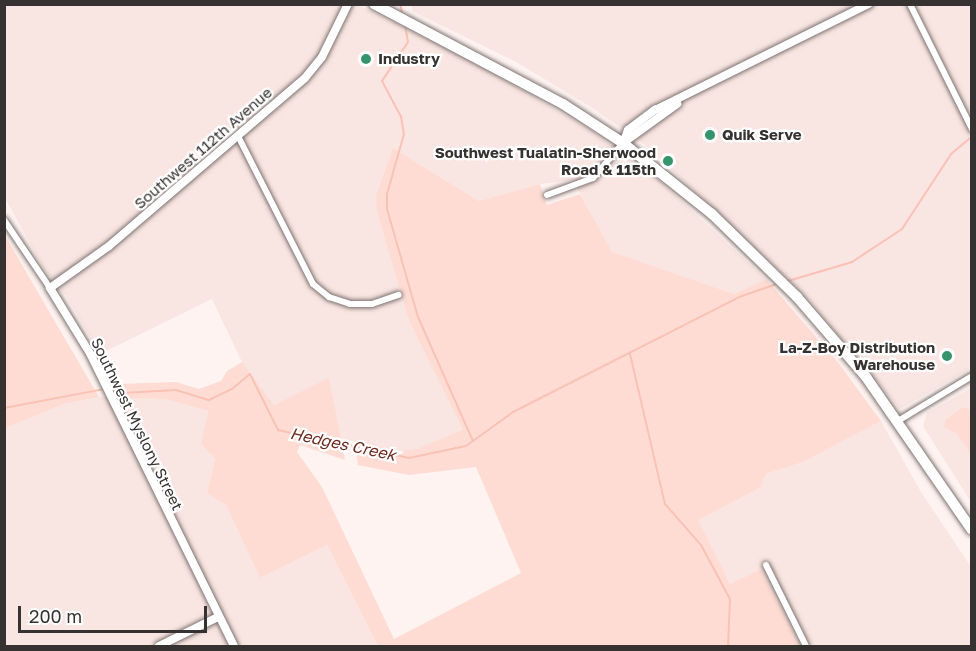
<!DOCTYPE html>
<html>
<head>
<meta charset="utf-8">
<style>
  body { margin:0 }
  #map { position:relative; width:976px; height:651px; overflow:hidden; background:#fef3f0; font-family:"Golos Text",sans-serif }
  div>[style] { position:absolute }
  .built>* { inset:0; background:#f9e5e1 }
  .green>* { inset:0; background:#fedcd4 }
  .stream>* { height:2px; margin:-1px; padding:0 1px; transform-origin:1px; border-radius:1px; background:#fac2b5 }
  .roads { filter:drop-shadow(0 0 2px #7d7371) drop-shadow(0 0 2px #7d7371) }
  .street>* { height:6px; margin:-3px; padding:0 3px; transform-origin:3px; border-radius:3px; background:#fff }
  .secondary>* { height:8px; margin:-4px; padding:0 4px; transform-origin:4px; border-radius:4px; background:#fff }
  .highway>* { height:10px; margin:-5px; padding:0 5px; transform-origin:5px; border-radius:5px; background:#fff }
  .dots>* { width:16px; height:16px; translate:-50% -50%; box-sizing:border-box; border:3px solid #fff; border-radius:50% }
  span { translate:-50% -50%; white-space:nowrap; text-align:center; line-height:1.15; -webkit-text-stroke:4.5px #fff; paint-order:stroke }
  .poi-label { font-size:15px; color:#363231; font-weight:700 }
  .left { translate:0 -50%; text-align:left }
  .right { translate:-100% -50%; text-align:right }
  .street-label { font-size:15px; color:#363231 }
  .water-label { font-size:16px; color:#6f2d20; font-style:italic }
  .frame { position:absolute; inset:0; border:6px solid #363231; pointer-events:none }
  .scale { position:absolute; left:18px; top:606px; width:189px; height:27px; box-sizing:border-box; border:3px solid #363231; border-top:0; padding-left:8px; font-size:18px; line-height:21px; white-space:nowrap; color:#363231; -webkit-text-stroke:4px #fff; paint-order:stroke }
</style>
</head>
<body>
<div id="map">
  <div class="built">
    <div style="clip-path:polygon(4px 5px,358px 5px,467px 58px,589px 129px,662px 183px,766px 279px,734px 294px,611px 252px,573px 180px,540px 184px,479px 201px,393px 148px,400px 284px,409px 321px,463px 430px,460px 434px,417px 449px,398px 451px,340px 438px,329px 379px,274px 405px,242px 362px,212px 299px,100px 354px,66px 296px,44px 269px,5px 198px)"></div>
    <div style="clip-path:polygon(412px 5px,971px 5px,971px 368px,900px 409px,803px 293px,644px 144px,591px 107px,516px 62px,412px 11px)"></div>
    <div style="clip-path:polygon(971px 388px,971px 502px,923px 426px,927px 413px)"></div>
    <div style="clip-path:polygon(99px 397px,166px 399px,208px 411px,201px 444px,215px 459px,207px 493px,226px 505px,260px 578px,327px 545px,378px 646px,5px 646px,4px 428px,64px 404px)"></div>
    <div style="clip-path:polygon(881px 421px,921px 492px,971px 567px,971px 646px,800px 646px,761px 569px,730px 584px,698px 520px,760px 488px,766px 474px,803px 462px)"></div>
  </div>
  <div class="green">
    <div style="clip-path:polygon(393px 148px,479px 201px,540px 184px,547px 205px,580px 194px,612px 252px,734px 294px,766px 279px,840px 365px,881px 421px,803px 462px,766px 474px,760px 488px,698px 520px,730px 584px,761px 569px,800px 646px,378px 646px,327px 545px,260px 578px,226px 505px,207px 493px,215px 459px,201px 444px,208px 411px,166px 399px,124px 398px,117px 384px,176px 382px,199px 389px,221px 381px,227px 371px,242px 362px,274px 405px,329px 378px,345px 460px,300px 445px,297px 452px,322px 487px,394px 639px,521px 573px,476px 467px,409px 475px,358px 465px,354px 440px,398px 451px,417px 449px,463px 430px,409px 321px,377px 211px,376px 196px)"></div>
    <div style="clip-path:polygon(4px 234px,99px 397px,64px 404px,5px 428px)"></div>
    <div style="clip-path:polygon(963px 407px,971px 410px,971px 454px,957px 434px,944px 427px,946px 419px)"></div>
  </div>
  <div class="stream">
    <div style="left:400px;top:4px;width:8px;rotate:76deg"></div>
    <div style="left:405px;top:25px;width:17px;rotate:80deg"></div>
    <div style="left:408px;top:42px;width:47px;rotate:123.7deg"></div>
    <div style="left:382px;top:81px;width:40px;rotate:62deg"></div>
    <div style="left:401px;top:116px;width:18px;rotate:81deg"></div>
    <div style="left:404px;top:134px;width:62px;rotate:105.8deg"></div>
    <div style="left:387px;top:194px;width:15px;rotate:90deg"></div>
    <div style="left:387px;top:209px;width:112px;rotate:74deg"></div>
    <div style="left:418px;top:317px;width:136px;rotate:66.1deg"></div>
    <div style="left:788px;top:281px;width:67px;rotate:-16.5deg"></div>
    <div style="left:852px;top:262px;width:60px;rotate:-33.4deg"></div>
    <div style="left:902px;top:229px;width:90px;rotate:-56.8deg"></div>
    <div style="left:951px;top:154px;width:25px;rotate:-40deg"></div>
    <div style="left:630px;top:354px;width:154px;rotate:76.9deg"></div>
    <div style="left:665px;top:504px;width:55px;rotate:48.7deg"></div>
    <div style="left:701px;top:545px;width:61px;rotate:61.8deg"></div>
    <div style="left:730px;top:599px;width:47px;rotate:92.4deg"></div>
    <div style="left:110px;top:390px;width:12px;rotate:14deg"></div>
    <div style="left:122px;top:393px;width:54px;rotate:-3.2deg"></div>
    <div style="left:176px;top:390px;width:34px;rotate:17deg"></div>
    <div style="left:209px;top:400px;width:25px;rotate:-26deg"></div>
    <div style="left:232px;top:389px;width:23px;rotate:-40deg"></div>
    <div style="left:250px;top:374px;width:63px;rotate:63.4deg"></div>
    <div style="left:278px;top:430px;width:134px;rotate:12.1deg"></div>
    <div style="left:409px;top:458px;width:58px;rotate:-11.9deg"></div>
    <div style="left:466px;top:446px;width:58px;rotate:-35.9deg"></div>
    <div style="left:513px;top:412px;width:257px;rotate:-26.9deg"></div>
    <div style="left:742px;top:296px;width:36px;rotate:-19deg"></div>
    <div style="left:4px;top:408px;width:103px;rotate:-10.7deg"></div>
  </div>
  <div class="roads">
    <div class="street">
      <div style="left:910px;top:4px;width:140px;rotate:63.6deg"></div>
      <div style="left:238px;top:136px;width:166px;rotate:63.1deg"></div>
      <div style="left:313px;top:284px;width:21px;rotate:39deg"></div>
      <div style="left:329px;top:297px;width:22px;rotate:18deg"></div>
      <div style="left:350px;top:304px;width:22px"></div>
      <div style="left:372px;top:304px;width:28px;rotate:-19deg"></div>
      <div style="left:547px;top:195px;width:49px;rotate:-20.3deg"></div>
      <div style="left:593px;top:178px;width:46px;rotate:-49.4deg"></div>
      <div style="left:4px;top:220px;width:82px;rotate:55.9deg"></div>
      <div style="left:898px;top:421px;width:87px;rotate:-31.3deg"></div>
      <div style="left:766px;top:565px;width:90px;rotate:63.7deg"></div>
    </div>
    <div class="secondary">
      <div style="left:623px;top:143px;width:14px;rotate:-69deg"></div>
      <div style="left:628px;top:130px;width:34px;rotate:-37deg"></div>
      <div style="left:655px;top:110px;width:239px;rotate:-26.4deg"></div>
      <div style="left:623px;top:143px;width:67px;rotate:-35.8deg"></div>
      <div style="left:159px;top:646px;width:66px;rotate:-26.2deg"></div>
      <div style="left:234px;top:646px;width:324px;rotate:-116.2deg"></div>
      <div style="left:91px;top:355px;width:79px;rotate:-121.5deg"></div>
      <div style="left:50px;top:288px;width:72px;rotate:-35.4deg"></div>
      <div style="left:109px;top:246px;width:258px;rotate:-40.6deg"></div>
      <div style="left:305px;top:78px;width:27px;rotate:-51deg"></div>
      <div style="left:322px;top:57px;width:59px;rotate:-63.9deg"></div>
    </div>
    <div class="highway">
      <div style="left:374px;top:4px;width:214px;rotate:27.9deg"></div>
      <div style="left:563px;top:104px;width:72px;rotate:33deg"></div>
      <div style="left:623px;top:143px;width:114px;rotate:38.6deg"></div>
      <div style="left:712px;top:214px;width:119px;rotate:44.3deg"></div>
      <div style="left:797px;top:297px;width:106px;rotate:49.2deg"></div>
      <div style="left:866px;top:377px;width:186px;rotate:55.3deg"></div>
    </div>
  </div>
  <div class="dots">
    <div style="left:366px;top:59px;background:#36946c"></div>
    <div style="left:710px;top:135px;background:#36946c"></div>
    <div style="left:668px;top:161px;background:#36946c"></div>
    <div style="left:947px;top:356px;background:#36946c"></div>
  </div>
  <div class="poi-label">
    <span class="left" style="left:378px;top:59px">Industry</span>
    <span class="left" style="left:722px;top:135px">Quik Serve</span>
    <span class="right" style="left:656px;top:161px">Southwest Tualatin-Sherwood<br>Road &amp; 115th</span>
    <span class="right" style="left:935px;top:356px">La-Z-Boy Distribution<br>Warehouse</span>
  </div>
  <div class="street-label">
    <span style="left:203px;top:148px;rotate:-41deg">Southwest 112th Avenue</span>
    <span style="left:137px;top:424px;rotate:64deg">Southwest Myslony Street</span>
  </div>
  <div class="water-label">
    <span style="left:343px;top:444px;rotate:12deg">Hedges Creek</span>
  </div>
  <div class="frame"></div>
  <div class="scale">200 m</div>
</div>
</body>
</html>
